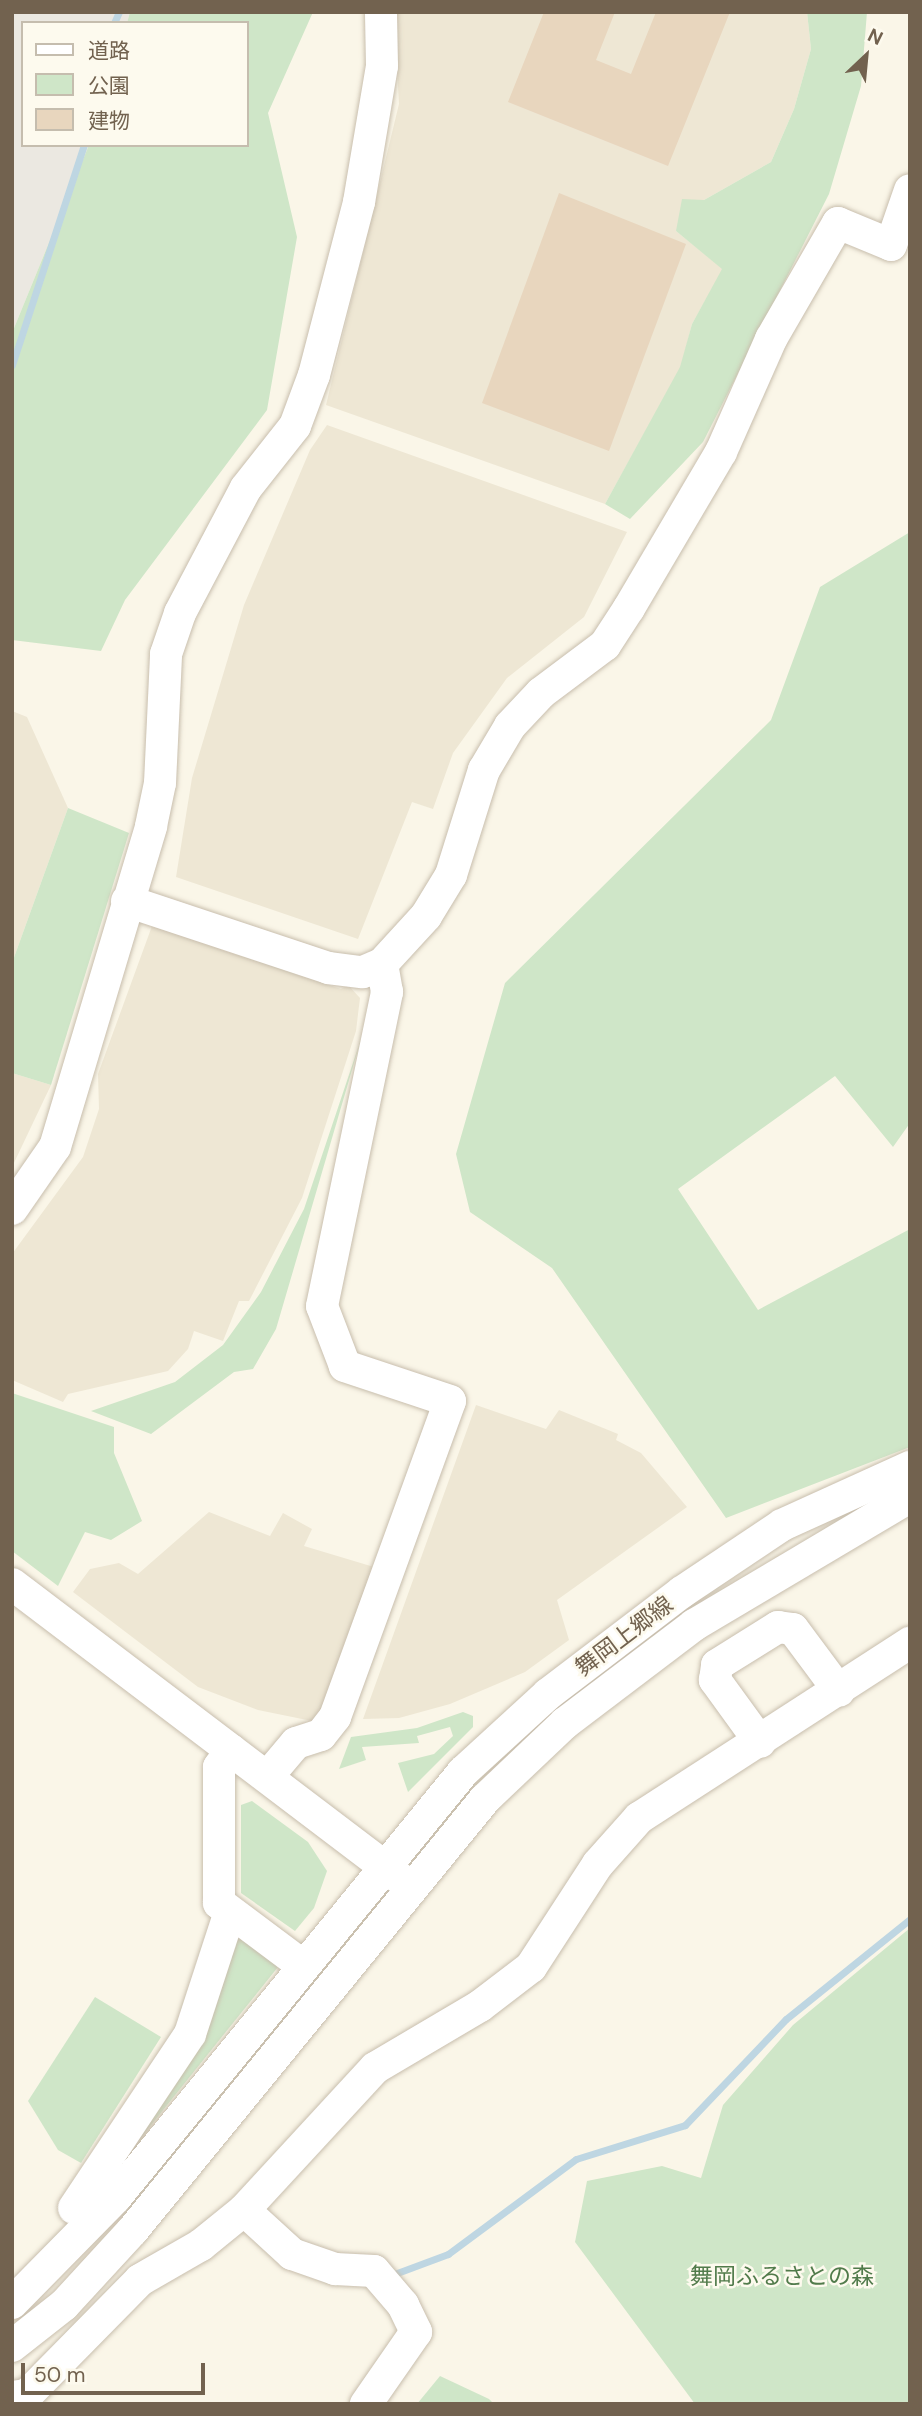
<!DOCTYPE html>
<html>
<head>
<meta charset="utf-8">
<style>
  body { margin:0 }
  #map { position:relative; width:922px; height:2416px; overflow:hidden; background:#faf6e8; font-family:"DM Sans","Noto Sans JP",sans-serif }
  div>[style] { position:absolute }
  .residential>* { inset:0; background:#eee7d4 }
  .industrial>* { inset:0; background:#ebe8e1 }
  .green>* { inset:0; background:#cfe6c8 }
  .stream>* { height:7px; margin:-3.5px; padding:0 3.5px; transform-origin:3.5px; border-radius:3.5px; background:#bed6e2 }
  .building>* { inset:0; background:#e8d6be }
  .roads { filter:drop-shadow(0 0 2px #c8bead) drop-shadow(0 0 2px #c8bead) }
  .minor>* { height:32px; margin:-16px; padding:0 16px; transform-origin:16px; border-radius:16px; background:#fff }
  span { translate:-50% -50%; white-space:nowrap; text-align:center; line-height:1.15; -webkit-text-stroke:5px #fdfaee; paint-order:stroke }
  .street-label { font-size:23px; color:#72624f }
  .park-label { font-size:23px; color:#517b4b }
  .frame { position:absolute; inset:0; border:14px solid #72624f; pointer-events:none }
  .legend { position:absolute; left:21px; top:21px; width:228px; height:126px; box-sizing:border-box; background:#fdfaee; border:2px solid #c5bdae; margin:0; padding:9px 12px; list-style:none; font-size:21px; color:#72624f }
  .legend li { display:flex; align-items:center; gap:14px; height:35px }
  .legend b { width:35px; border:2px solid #c5bdae }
  .north { position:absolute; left:831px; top:21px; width:70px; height:70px; -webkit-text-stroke:5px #fdfaee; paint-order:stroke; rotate:26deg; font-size:19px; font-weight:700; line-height:28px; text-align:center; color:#72624f }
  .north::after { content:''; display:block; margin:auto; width:24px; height:32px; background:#72624f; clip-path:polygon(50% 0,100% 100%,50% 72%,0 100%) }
  .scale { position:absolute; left:21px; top:2363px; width:184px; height:32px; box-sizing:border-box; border:4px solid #72624f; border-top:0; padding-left:9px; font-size:21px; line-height:24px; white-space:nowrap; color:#72624f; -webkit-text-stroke:5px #fdfaee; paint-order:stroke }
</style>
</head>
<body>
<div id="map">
  <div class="residential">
    <div style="clip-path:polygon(394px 12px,807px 12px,811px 49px,794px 109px,771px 162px,704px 200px,676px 231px,723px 269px,692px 324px,681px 367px,605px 504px,326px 405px,399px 104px)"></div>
    <div style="clip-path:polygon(327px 425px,627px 532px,584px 617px,507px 678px,453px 753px,433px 809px,412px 802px,358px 939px,176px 877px,192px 778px,244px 605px,310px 450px)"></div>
    <div style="clip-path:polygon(12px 711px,27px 717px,68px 808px,12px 963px)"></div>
    <div style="clip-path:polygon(152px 926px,341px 989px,348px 985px,360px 998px,356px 1031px,302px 1198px,249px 1301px,239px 1301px,223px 1341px,194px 1331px,188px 1349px,168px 1371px,68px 1394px,63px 1402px,12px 1380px,12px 1254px,83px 1157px,99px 1109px,98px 1074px)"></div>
    <div style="clip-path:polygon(12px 1073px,51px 1085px,12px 1167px)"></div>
    <div style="clip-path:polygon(476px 1405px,546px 1429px,559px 1410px,618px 1434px,616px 1440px,641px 1453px,687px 1507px,557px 1600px,569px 1640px,525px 1672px,450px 1704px,399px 1718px,363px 1719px)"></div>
    <div style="clip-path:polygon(209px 1512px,270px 1536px,283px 1513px,312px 1529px,304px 1546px,374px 1567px,326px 1710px,312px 1721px,258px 1710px,198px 1687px,73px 1592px,90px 1569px,119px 1563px,138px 1574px)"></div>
  </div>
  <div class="industrial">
    <div style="clip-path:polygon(12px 12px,130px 12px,127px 23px,23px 23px,23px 145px,89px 145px,12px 333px)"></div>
  </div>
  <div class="green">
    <div style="clip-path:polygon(130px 12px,313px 12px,268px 113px,297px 237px,267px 410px,125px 600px,101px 651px,12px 640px,12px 333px,89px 145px,247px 145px,247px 23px,127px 23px)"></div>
    <div style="clip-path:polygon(807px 12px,867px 12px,861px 86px,829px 194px,703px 442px,630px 519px,605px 504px,680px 367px,692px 324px,722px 269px,676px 231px,682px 199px,704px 200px,771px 162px,794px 109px,811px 49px)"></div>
    <div style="clip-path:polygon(910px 532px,910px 1123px,893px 1147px,835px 1076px,678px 1189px,758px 1310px,910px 1229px,910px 1447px,726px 1518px,552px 1268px,470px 1212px,456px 1154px,505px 983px,771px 720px,820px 587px)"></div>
    <div style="clip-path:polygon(68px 808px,129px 833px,51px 1085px,12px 1073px,12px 963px)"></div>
    <div style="clip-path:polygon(362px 1036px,276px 1329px,253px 1369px,234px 1372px,151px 1434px,91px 1411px,175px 1382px,223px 1345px,261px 1292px,304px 1209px)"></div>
    <div style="clip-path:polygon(12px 1393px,114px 1427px,114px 1453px,142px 1521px,111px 1540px,85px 1532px,58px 1586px,12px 1551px)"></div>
    <div style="clip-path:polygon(463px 1712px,473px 1716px,473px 1727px,408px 1792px,398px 1763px,434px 1754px,453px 1736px,450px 1727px,417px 1736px,419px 1743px,362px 1747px,366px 1760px,339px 1769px,351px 1737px,417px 1728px)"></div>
    <div style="clip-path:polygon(252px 1801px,308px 1842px,327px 1871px,314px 1908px,295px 1931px,241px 1893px,241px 1805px)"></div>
    <div style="clip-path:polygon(910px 1928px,910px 2404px,695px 2404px,575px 2242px,587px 2181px,662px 2166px,701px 2178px,723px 2105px,793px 2025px)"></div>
    <div style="clip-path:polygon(237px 1934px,277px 1959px,278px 1967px,127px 2155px)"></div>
    <div style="clip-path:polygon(95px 1997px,161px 2037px,81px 2163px,58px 2150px,28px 2101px)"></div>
    <div style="clip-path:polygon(440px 2376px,489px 2399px,494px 2404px,417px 2404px)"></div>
  </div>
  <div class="stream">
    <div style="left:114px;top:23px;width:12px;rotate:-66deg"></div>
    <div style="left:12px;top:365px;width:231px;rotate:-71.9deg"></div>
    <div style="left:389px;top:2276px;width:63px;rotate:-20.4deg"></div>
    <div style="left:448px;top:2254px;width:159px;rotate:-36.6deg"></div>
    <div style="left:576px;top:2159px;width:114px;rotate:-17.3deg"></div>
    <div style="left:685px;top:2125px;width:146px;rotate:-46.4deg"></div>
    <div style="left:786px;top:2019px;width:159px;rotate:-38.9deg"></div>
  </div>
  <div class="building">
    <div style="clip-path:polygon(544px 12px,615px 12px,596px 60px,631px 74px,656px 12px,730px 12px,668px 166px,508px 102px)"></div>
    <div style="clip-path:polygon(559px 193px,686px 244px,609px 451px,482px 403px)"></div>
  </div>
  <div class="roads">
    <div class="minor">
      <div style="left:127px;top:901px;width:212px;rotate:18.4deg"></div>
      <div style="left:328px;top:968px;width:35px;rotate:7deg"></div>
      <div style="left:363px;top:972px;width:21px;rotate:-23deg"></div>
      <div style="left:382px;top:964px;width:65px;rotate:-47.5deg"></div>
      <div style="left:426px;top:916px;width:48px;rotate:-58.6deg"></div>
      <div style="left:451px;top:875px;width:110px;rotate:-72.6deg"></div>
      <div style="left:484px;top:770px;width:51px;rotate:-59.4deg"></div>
      <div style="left:510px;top:726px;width:45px;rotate:-46.8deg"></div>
      <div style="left:541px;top:693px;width:80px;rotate:-36.9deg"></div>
      <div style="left:605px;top:645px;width:44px;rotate:-57deg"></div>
      <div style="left:629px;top:608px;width:181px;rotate:-59.5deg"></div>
      <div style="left:721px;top:452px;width:124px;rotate:-66.1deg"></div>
      <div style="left:771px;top:339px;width:134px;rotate:-60deg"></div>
      <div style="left:838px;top:223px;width:57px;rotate:22.5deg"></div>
      <div style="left:891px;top:245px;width:58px;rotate:-70.9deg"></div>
      <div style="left:12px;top:1209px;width:75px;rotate:-55.3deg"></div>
      <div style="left:55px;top:1147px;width:335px;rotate:-73.3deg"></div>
      <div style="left:151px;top:826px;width:44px;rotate:-78.2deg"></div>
      <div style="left:160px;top:783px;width:129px;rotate:-87.3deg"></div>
      <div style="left:166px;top:654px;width:43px;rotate:-71.1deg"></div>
      <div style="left:180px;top:613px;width:141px;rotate:-62.2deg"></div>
      <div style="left:246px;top:488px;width:79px;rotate:-51.7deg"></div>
      <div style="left:295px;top:426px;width:54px;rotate:-69.6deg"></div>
      <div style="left:314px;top:375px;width:179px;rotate:-75.4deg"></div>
      <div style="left:359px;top:202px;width:138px;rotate:-80.4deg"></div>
      <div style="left:382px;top:66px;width:54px;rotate:-91.1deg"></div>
      <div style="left:12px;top:1584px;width:486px;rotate:37.2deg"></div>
      <div style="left:760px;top:1742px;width:77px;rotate:-126deg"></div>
      <div style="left:715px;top:1680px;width:15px;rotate:-82deg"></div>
      <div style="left:717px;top:1665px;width:72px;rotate:-31.9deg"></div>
      <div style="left:778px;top:1627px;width:15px;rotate:8deg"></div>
      <div style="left:793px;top:1629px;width:77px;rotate:53.4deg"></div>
      <div style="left:231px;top:1750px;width:21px;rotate:125deg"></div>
      <div style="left:219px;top:1767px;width:136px;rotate:90deg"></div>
      <div style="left:219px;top:1903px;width:104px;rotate:36.8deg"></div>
      <div style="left:268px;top:1776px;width:43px;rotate:-49.7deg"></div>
      <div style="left:296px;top:1743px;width:26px;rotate:-18deg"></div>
      <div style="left:321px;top:1735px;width:23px;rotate:-52deg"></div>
      <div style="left:335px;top:1717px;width:336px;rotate:-70deg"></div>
      <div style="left:450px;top:1401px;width:111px;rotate:-161.6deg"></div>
      <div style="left:345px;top:1366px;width:64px;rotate:-111deg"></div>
      <div style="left:322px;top:1306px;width:321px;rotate:-78.3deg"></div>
      <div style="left:387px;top:992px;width:28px;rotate:-100deg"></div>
      <div style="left:74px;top:2208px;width:209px;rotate:-56.3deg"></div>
      <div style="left:190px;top:2034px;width:125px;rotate:-71.9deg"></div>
      <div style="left:244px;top:2210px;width:65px;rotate:42.5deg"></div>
      <div style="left:292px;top:2254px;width:46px;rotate:19.2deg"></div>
      <div style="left:335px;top:2269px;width:39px;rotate:3deg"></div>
      <div style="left:374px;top:2271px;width:45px;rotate:49.5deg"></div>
      <div style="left:403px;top:2305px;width:30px;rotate:64deg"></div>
      <div style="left:416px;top:2332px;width:88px;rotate:124.8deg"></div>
      <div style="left:12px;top:2303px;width:148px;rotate:-45.5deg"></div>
      <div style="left:116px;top:2197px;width:549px;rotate:-50.77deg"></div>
      <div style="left:463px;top:1772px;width:115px;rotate:-42.5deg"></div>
      <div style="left:548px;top:1694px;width:168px;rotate:-37.3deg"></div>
      <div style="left:682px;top:1592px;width:120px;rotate:-33.8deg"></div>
      <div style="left:782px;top:1525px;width:141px;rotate:-24.4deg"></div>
      <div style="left:12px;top:2346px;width:66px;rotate:-38.3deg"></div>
      <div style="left:64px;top:2305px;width:102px;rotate:-47.4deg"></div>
      <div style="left:133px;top:2230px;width:556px;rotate:-50.76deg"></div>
      <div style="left:485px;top:1799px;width:110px;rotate:-43.5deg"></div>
      <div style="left:565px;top:1723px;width:162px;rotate:-37.2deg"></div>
      <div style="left:694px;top:1625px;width:251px;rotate:-30.7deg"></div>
      <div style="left:12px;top:2397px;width:15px;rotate:-8deg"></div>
      <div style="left:27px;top:2395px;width:161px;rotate:-45.5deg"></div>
      <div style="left:140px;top:2280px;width:70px;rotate:-29.8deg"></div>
      <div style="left:201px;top:2245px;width:55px;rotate:-39.1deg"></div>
      <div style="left:244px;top:2210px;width:193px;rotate:-47.3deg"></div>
      <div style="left:375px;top:2068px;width:122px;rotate:-30.6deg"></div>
      <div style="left:480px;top:2006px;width:64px;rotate:-37.4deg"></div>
      <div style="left:531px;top:1967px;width:123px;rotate:-57deg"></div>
      <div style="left:598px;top:1864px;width:62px;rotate:-48.3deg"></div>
      <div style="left:639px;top:1818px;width:323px;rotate:-32.9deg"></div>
    </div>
  </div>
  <div class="street-label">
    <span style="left:624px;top:1636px;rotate:-37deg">舞岡上郷線</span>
  </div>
  <div class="park-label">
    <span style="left:782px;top:2276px">舞岡ふるさとの森</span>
  </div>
  <div class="frame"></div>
  <ul class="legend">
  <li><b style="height:9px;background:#fff"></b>道路</li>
  <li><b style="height:19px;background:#cfe6c8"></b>公園</li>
  <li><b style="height:19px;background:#e8d6be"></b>建物</li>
  </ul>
  <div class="north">N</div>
  <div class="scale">50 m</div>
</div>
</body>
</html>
